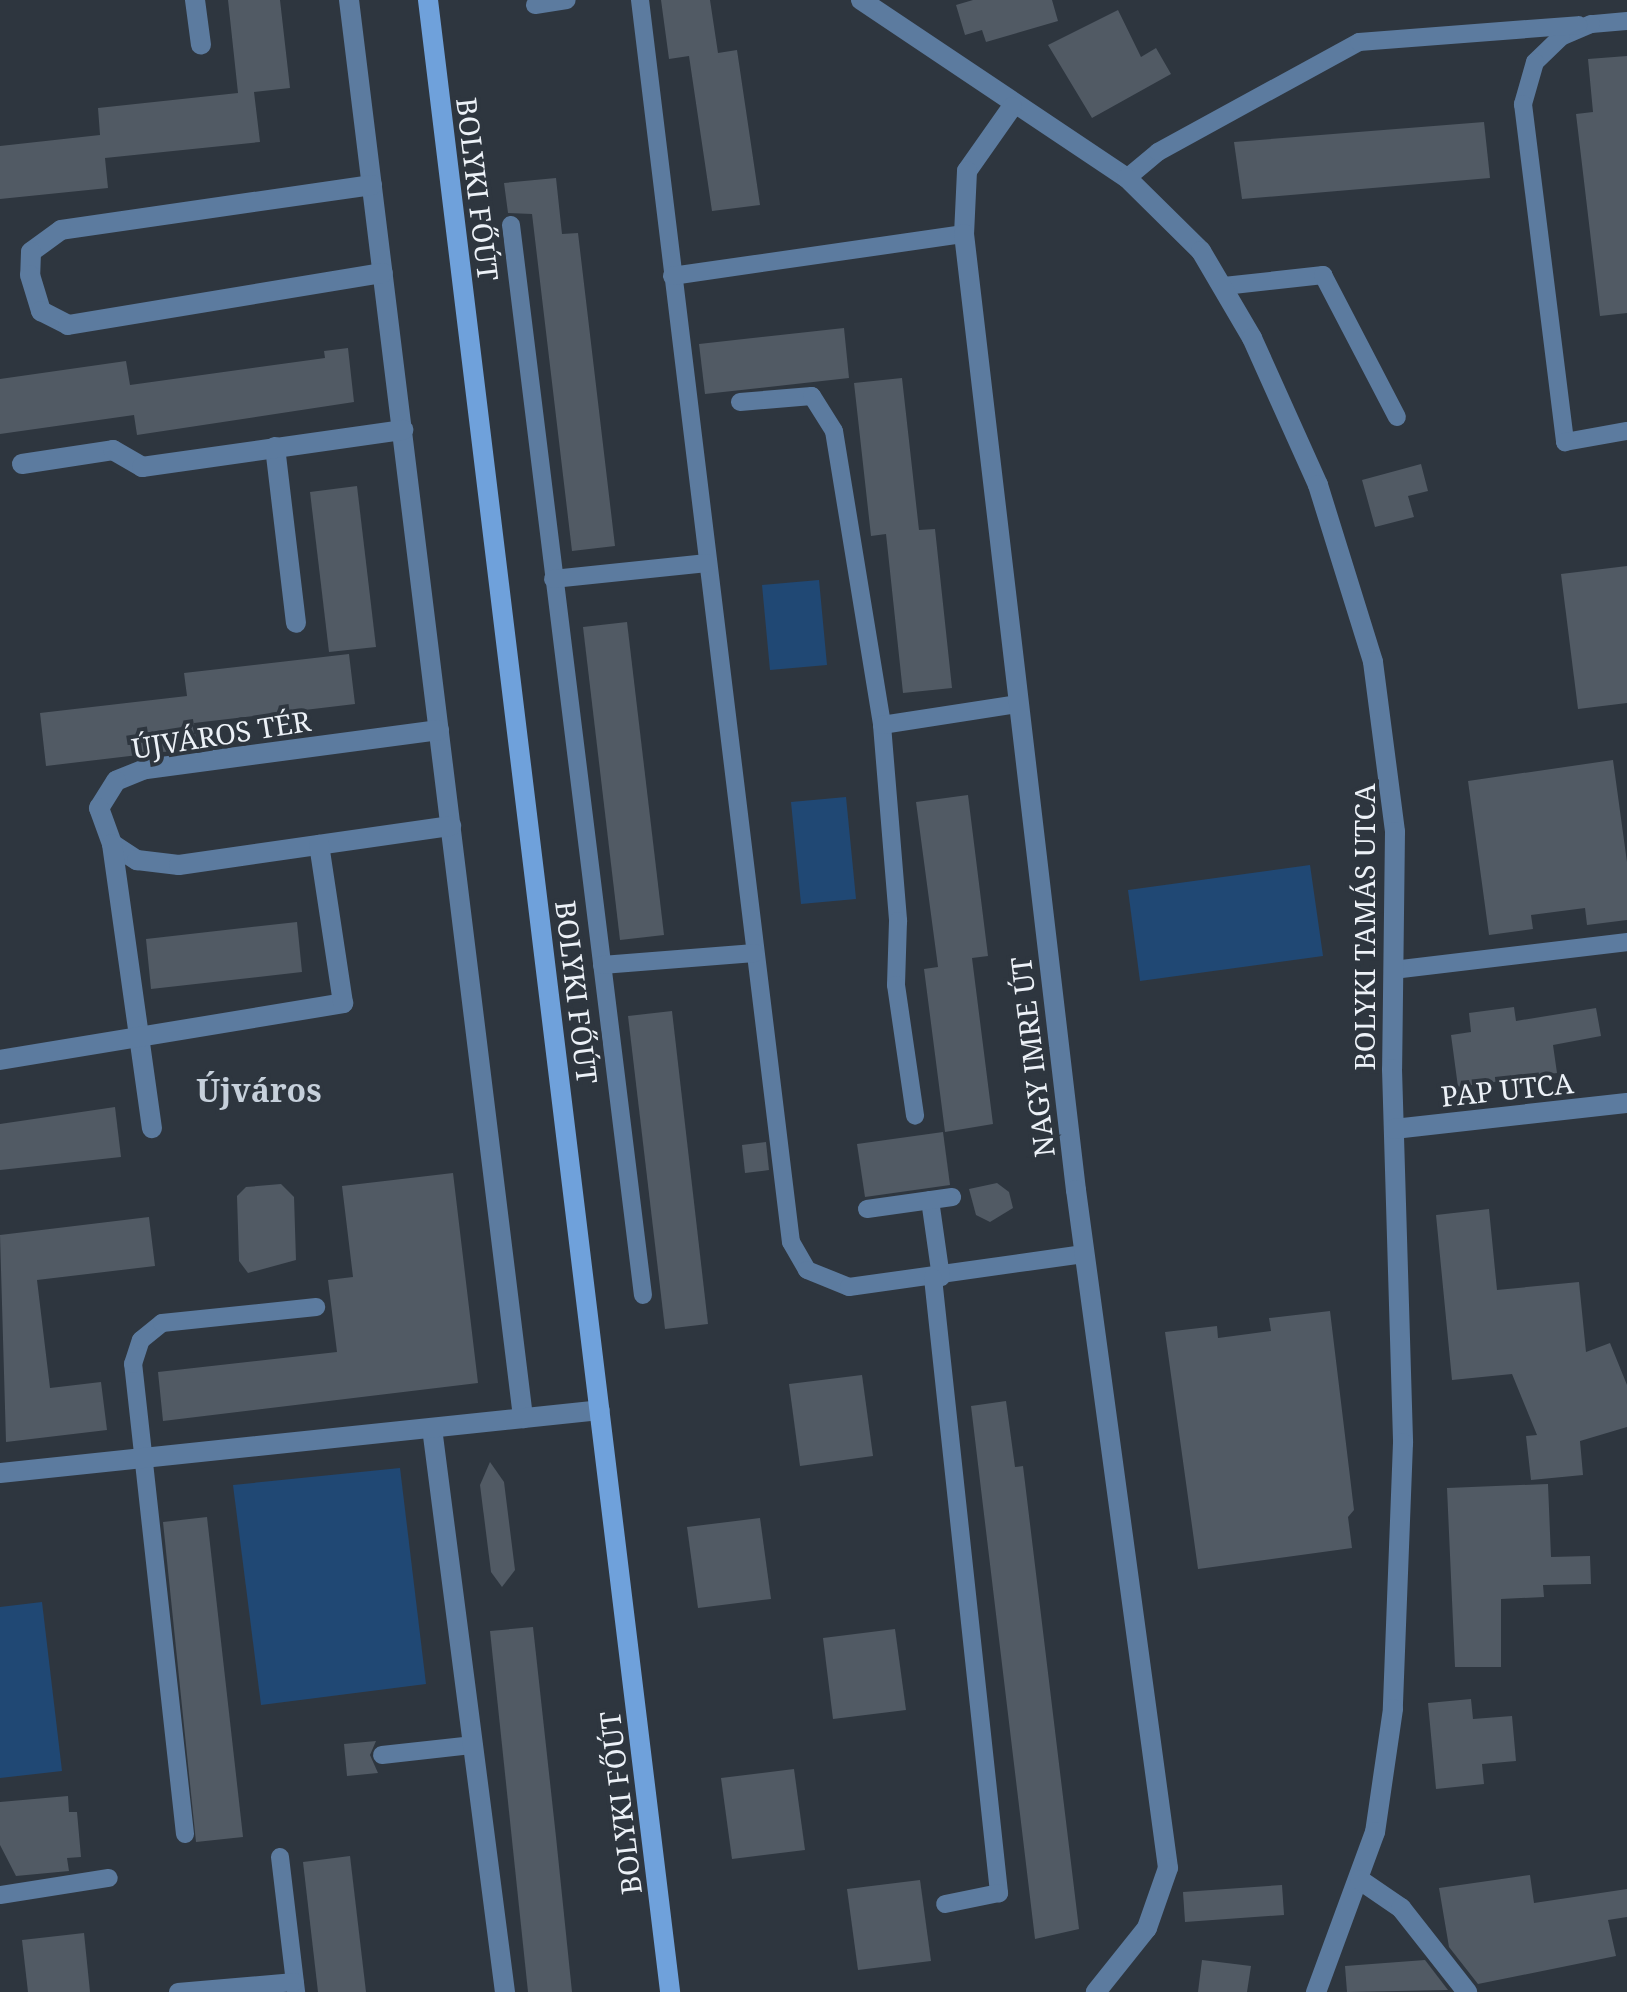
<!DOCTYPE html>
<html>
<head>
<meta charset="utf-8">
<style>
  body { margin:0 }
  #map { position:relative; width:1627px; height:1992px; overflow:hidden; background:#2e363f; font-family:"Noto Serif",serif }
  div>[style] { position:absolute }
  .green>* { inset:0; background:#204874 }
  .building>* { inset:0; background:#515a64 }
  .lane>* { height:18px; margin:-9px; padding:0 9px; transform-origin:9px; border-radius:9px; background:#5c7b9f }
  .street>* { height:20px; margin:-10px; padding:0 10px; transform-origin:10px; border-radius:10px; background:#5c7b9f }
  .secondary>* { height:20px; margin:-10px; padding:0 10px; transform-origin:10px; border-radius:10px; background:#6fa1db }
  span { translate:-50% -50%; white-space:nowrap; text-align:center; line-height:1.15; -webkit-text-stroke:8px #2e363f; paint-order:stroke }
  .street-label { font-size:28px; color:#ecf1f7 }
  .quarter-label { font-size:32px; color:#c6d0db; font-weight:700 }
</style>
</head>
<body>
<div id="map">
  <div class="green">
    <div style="clip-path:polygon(819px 580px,827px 665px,770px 670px,762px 585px)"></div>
    <div style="clip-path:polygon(846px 797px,856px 899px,801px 904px,791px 802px)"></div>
    <div style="clip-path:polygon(1310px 865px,1323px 956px,1140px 981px,1128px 890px)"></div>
    <div style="clip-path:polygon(400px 1468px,426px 1684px,261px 1705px,233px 1485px)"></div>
    <div style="clip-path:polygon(42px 1602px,62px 1771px,0 1778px,0 1607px)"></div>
  </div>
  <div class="building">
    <div style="clip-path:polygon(228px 0,280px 0,290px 88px,254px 92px,260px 142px,105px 158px,108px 188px,0 199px,0 146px,100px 135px,98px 108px,238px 93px)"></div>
    <div style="clip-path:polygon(661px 0,710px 0,718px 53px,737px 50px,760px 205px,712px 211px,689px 56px,669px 59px)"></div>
    <div style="clip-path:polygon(973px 0,1052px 0,1058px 21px,986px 42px,982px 30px,965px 35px,956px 5px)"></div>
    <div style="clip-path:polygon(1118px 10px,1141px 57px,1156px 48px,1171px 74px,1092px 118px,1048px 45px)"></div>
    <div style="clip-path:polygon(1627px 56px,1627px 313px,1600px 316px,1576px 114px,1593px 112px,1588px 59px)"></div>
    <div style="clip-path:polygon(1484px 122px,1490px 178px,1242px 199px,1234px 142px)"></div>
    <div style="clip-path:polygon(556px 178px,562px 234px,578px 233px,615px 546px,572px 551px,532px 214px,508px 213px,504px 183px)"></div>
    <div style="clip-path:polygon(844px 328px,849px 378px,705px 394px,699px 344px)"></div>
    <div style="clip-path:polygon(348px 348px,354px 402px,137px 435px,134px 415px,0 434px,0 379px,126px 361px,130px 385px,325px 358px,324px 351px)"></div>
    <div style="clip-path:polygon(902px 378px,919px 530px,935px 529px,952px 688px,903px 693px,886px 534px,871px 536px,854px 383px)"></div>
    <div style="clip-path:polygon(1421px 464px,1428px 491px,1408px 496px,1414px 517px,1375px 527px,1362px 480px)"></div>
    <div style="clip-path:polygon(357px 486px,376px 647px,329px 652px,310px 492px)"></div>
    <div style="clip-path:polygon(1627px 566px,1627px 703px,1578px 709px,1561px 574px)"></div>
    <div style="clip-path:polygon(627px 622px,664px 935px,620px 940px,583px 627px)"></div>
    <div style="clip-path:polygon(349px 654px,355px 704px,194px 723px,197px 748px,46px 766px,40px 713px,187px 696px,184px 673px)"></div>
    <div style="clip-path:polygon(1613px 760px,1627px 862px,1627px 920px,1587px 925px,1585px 908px,1531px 915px,1533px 929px,1489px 935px,1468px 781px)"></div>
    <div style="clip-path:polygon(968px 795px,988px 956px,972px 958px,993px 1124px,945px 1132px,924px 969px,938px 967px,916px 802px)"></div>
    <div style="clip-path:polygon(297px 922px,302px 972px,151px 989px,146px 939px)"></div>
    <div style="clip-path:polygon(1514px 1007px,1516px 1021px,1596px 1008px,1601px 1036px,1553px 1045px,1557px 1073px,1458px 1087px,1451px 1035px,1471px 1032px,1469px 1013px)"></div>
    <div style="clip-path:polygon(672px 1011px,708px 1324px,665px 1329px,628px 1016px)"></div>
    <div style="clip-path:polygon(115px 1107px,121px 1157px,0 1170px,0 1124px)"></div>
    <div style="clip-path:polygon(943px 1132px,950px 1185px,865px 1197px,857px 1144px)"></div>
    <div style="clip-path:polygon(766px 1142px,769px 1170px,745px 1173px,742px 1145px)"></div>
    <div style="clip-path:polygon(453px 1173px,478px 1383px,163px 1421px,158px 1372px,337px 1352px,328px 1280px,353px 1277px,342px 1186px)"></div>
    <div style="clip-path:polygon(997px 1183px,1009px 1192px,1013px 1208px,990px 1222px,976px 1215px,969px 1189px)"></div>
    <div style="clip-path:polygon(281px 1184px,294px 1197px,296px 1260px,248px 1273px,239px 1261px,237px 1196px,246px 1187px)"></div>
    <div style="clip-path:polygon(1489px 1209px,1497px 1290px,1579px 1282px,1586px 1352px,1610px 1343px,1627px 1385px,1627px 1427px,1580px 1441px,1583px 1475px,1531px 1480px,1526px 1436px,1537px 1435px,1512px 1374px,1452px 1380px,1436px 1215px)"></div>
    <div style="clip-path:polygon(149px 1217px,155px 1266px,37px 1280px,50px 1388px,101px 1382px,107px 1430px,6px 1442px,0 1235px)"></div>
    <div style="clip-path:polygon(1330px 1311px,1354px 1510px,1348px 1517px,1352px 1548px,1198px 1569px,1165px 1332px,1217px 1326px,1218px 1338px,1271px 1331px,1269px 1318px)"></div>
    <div style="clip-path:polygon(862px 1375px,873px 1456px,800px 1466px,789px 1384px)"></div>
    <div style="clip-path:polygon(1006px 1401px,1015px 1467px,1023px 1466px,1079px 1929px,1035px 1939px,971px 1406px)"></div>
    <div style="clip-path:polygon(490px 1462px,504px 1482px,515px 1570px,502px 1587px,491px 1572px,480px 1485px)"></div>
    <div style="clip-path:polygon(1548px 1484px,1551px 1557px,1590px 1556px,1591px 1584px,1543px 1585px,1544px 1597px,1501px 1599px,1501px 1667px,1455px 1667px,1447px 1488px)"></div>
    <div style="clip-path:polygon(207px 1517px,243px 1837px,196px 1842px,163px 1522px)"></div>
    <div style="clip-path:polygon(760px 1518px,771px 1599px,698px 1608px,687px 1527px)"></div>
    <div style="clip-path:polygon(533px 1627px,556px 1837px,572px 1992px,528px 1992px,490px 1631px)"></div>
    <div style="clip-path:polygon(895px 1629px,906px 1710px,833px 1719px,823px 1638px)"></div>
    <div style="clip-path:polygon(1471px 1699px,1473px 1719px,1512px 1716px,1516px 1761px,1482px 1764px,1484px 1784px,1436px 1789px,1428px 1703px)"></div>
    <div style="clip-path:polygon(376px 1741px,370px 1755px,378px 1773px,347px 1776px,344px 1744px)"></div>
    <div style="clip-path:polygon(794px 1769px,805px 1850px,732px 1859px,721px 1778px)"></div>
    <div style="clip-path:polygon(68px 1796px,69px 1812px,77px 1812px,81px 1857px,67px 1858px,69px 1871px,16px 1876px,0 1845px,0 1802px)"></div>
    <div style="clip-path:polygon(350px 1856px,366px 1992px,318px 1992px,303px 1862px)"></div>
    <div style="clip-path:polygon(1530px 1875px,1534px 1903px,1627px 1889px,1627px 1917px,1608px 1920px,1616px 1956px,1478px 1984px,1449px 1947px,1439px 1888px)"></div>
    <div style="clip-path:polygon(920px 1880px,931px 1961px,858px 1970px,847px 1889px)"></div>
    <div style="clip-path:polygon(1282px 1885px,1284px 1915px,1185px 1922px,1183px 1892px)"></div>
    <div style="clip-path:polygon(84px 1933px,90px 1992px,28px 1992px,22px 1940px)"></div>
    <div style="clip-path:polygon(1202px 1960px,1251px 1966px,1247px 1992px,1198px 1992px)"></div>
    <div style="clip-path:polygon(1425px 1960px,1448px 1990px,1347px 1992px,1345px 1966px)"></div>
  </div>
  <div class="lane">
    <div style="left:640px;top:0;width:1251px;rotate:83.07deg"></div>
    <div style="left:791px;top:1242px;width:32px;rotate:60deg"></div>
    <div style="left:807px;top:1270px;width:45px;rotate:22deg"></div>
    <div style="left:849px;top:1287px;width:237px;rotate:-8deg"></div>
    <div style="left:535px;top:5px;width:32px;rotate:-9deg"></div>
    <div style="left:1627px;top:21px;width:36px;rotate:175deg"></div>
    <div style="left:1591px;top:24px;width:33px;rotate:157deg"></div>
    <div style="left:1561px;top:37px;width:36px;rotate:136deg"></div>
    <div style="left:1535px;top:62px;width:44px;rotate:105.9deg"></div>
    <div style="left:1523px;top:104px;width:341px;rotate:82.9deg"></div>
    <div style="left:1565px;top:442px;width:63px;rotate:-10.1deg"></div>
    <div style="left:1127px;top:178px;width:40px;rotate:-40deg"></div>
    <div style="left:1158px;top:152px;width:229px;rotate:-28.7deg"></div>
    <div style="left:1359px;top:42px;width:220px;rotate:-4.4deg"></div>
    <div style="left:511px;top:225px;width:1078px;rotate:82.97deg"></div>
    <div style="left:672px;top:276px;width:295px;rotate:-8.2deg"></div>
    <div style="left:1224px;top:286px;width:100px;rotate:-6.3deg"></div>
    <div style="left:1323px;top:275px;width:160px;rotate:62.5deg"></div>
    <div style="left:740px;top:402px;width:72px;rotate:-4.8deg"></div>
    <div style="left:812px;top:396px;width:41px;rotate:57.8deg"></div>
    <div style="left:834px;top:431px;width:298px;rotate:80.7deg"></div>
    <div style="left:882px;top:725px;width:197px;rotate:85.3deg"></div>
    <div style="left:898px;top:921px;width:64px;rotate:91.8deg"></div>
    <div style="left:896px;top:985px;width:132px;rotate:81.7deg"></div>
    <div style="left:553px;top:579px;width:155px;rotate:-5.9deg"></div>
    <div style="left:882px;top:725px;width:138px;rotate:-8.8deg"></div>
    <div style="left:602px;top:965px;width:153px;rotate:-4.5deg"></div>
    <div style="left:1393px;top:970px;width:236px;rotate:-6.8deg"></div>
    <div style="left:930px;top:1200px;width:78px;rotate:81.9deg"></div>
    <div style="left:867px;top:1209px;width:86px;rotate:-8deg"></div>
    <div style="left:933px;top:1278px;width:619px;rotate:83.87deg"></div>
    <div style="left:999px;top:1893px;width:55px;rotate:168.5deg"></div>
    <div style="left:382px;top:1755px;width:92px;rotate:-6.3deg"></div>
    <div style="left:185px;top:1834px;width:473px;rotate:-96.3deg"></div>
    <div style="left:133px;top:1364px;width:25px;rotate:-72deg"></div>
    <div style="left:141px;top:1340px;width:27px;rotate:-39deg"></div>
    <div style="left:162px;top:1323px;width:155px;rotate:-5.9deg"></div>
    <div style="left:280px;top:1857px;width:136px;rotate:83.2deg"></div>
    <div style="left:0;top:1895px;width:110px;rotate:-8.9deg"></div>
    <div style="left:178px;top:1992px;width:117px;rotate:-4.9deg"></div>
  </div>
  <div class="street">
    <div style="left:195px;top:0;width:45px;rotate:82.4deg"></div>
    <div style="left:349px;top:0;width:1429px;rotate:83deg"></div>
    <div style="left:861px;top:0;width:320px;rotate:33.8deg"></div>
    <div style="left:1127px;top:178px;width:104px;rotate:44.6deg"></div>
    <div style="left:1201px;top:251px;width:101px;rotate:59.6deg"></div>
    <div style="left:1252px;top:338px;width:161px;rotate:65.8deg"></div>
    <div style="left:1318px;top:485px;width:185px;rotate:72.7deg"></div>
    <div style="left:1373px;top:662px;width:171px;rotate:82.6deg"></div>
    <div style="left:1395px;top:832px;width:237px;rotate:90.7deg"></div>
    <div style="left:1392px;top:1069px;width:374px;rotate:88.3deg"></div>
    <div style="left:1403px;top:1443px;width:266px;rotate:92.2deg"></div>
    <div style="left:1393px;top:1709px;width:124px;rotate:98.3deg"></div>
    <div style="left:1375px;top:1832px;width:171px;rotate:110.2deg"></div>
    <div style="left:1012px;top:107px;width:78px;rotate:125.1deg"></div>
    <div style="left:967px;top:171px;width:63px;rotate:92.7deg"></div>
    <div style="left:964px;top:234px;width:963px;rotate:83.32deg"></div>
    <div style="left:1076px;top:1190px;width:684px;rotate:82.27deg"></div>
    <div style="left:1168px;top:1868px;width:64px;rotate:109.3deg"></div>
    <div style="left:1147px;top:1928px;width:82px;rotate:128.6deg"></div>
    <div style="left:372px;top:185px;width:314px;rotate:171.8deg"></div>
    <div style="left:61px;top:230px;width:37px;rotate:144deg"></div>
    <div style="left:31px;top:252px;width:23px;rotate:92deg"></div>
    <div style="left:30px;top:275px;width:38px;rotate:73deg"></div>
    <div style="left:41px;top:311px;width:30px;rotate:27deg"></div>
    <div style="left:68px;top:325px;width:319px;rotate:-9.4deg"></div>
    <div style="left:275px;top:447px;width:177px;rotate:83.2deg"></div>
    <div style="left:22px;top:464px;width:92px;rotate:-8.7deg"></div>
    <div style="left:113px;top:450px;width:34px;rotate:30deg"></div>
    <div style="left:142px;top:467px;width:264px;rotate:-8.1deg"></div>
    <div style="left:439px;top:730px;width:297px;rotate:172.4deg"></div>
    <div style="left:145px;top:769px;width:31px;rotate:158deg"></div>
    <div style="left:116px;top:781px;width:32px;rotate:122deg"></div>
    <div style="left:99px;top:808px;width:38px;rotate:70deg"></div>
    <div style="left:112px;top:844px;width:30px;rotate:33deg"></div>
    <div style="left:137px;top:860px;width:42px;rotate:6.8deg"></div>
    <div style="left:179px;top:865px;width:275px;rotate:-8.2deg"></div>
    <div style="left:112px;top:844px;width:287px;rotate:82deg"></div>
    <div style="left:0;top:1060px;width:348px;rotate:-9.4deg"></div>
    <div style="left:343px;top:1003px;width:160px;rotate:-98.6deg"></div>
    <div style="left:1394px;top:1129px;width:234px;rotate:-6.4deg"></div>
    <div style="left:432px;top:1428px;width:569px;rotate:82.63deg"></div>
    <div style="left:0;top:1473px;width:603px;rotate:-5.99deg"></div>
    <div style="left:1360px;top:1880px;width:50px;rotate:34.3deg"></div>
    <div style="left:1401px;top:1908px;width:107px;rotate:51.8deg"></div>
  </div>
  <div class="secondary">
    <div style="left:428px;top:0;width:2007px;rotate:83.07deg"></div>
  </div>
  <div class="street-label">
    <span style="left:478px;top:189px;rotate:83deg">BOLYKI FŐÚT</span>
    <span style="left:221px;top:734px;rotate:-9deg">ÚJVÁROS TÉR</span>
    <span style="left:1364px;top:927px;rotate:-90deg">BOLYKI TAMÁS UTCA</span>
    <span style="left:577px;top:992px;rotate:83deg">BOLYKI FŐÚT</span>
    <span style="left:1032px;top:1057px;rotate:-97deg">NAGY IMRE ÚT</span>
    <span style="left:1507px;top:1089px;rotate:-6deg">PAP UTCA</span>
    <span style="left:620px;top:1803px;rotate:-97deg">BOLYKI FŐÚT</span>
  </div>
  <div class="quarter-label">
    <span style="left:259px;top:1090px">Újváros</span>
  </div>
</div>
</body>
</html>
